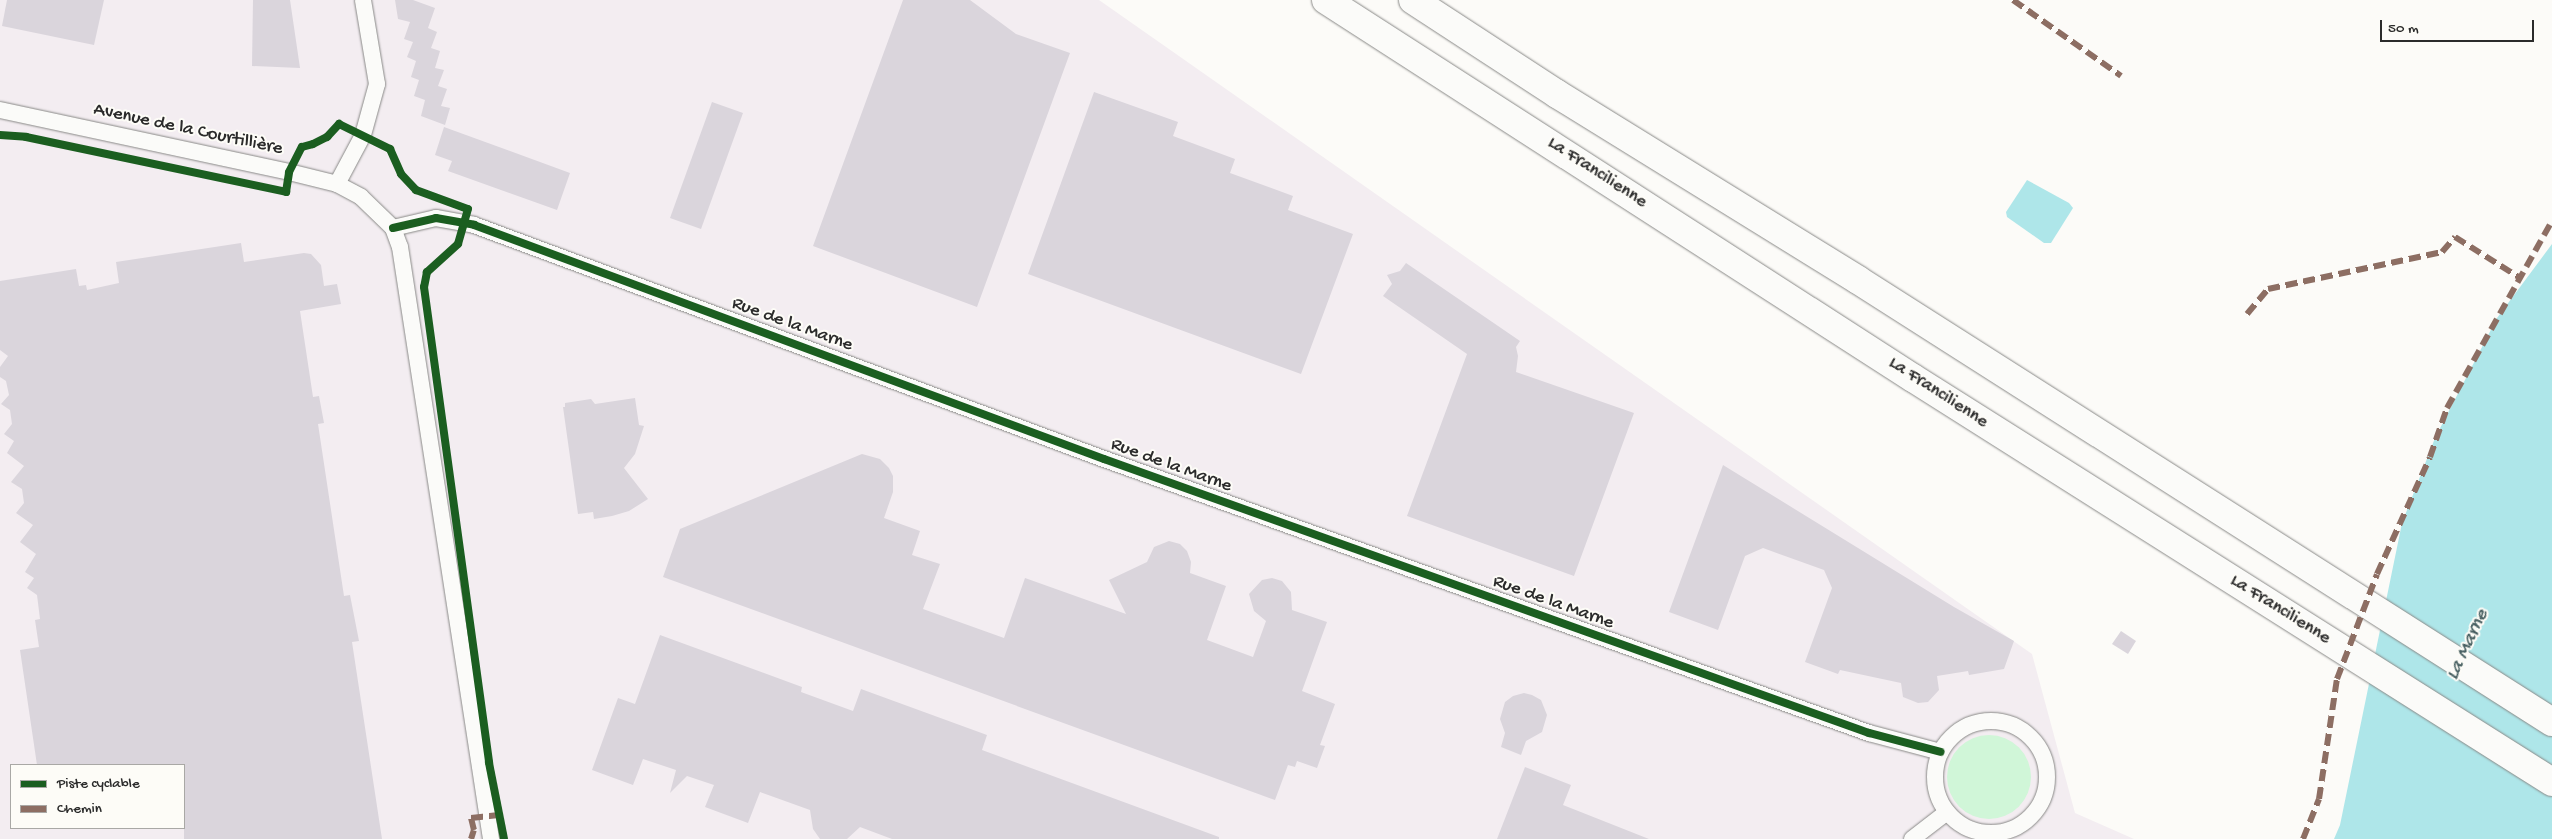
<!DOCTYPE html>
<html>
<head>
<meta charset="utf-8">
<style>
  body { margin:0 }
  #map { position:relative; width:2552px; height:839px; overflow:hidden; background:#fcfbf8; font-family:"Gochi Hand",sans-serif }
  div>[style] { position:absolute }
  .built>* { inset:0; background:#f3edf1 }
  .green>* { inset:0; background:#d0f6d8 }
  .round { border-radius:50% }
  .water>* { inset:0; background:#aee6e9 }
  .building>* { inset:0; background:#dad5dc }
  .roads { filter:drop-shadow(0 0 1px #898987) drop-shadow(0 0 1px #898987) }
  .minor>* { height:16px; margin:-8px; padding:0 8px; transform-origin:8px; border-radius:8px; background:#fbfbf9 }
  .minor>.ring { margin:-8px; padding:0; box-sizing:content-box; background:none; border:16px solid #fbfbf9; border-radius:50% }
  .motorway>* { height:28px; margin:-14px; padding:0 14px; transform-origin:14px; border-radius:14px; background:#fbfbf9 }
  .quiet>* { height:6px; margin-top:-3px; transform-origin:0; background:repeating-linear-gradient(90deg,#8d6e63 0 12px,transparent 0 18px) }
  .cycleway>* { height:8px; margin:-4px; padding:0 4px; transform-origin:4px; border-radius:4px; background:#1b5e20 }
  span { translate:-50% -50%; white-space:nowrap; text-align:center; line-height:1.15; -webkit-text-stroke:4px #fdfcf7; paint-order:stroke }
  .street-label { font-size:19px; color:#2b2b2b }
  .water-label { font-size:20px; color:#486062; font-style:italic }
  .legend { position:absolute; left:10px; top:764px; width:175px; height:65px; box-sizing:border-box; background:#fdfcf7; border:1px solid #a9a8a5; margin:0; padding:6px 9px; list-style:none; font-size:15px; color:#2b2b2b }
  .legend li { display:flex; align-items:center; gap:10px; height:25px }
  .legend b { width:25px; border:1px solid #a9a8a5 }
  .scale { position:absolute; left:2380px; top:20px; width:154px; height:22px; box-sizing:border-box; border:2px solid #2b2b2b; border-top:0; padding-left:6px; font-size:15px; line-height:18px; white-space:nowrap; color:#2b2b2b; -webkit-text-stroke:4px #fdfcf7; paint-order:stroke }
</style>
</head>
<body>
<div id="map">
  <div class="built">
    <div style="clip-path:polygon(evenodd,0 0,1099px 0,2032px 654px,2075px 813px,2134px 839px,0 839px,0 0,11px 765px,184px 765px,184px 828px,11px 828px,11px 765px)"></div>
  </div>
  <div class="green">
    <div class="round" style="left:1947px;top:735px;width:84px;height:84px"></div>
  </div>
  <div class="water">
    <div style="clip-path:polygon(2027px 180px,2069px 203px,2073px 208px,2051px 243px,2044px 243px,2007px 217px,2006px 212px)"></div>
    <div style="clip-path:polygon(2552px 244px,2552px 839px,2334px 839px,2340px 825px,2402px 523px,2435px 438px,2497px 318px)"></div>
  </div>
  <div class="building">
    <div style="clip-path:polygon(7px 0,104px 0,94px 45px,2px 26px)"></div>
    <div style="clip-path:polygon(253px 0,290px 0,300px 68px,252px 66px)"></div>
    <div style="clip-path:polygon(395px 0,413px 0,435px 8px,428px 28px,437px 32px,431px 48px,440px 51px,435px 68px,444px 70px,438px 86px,447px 89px,441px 106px,450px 108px,445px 125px,421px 116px,425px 100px,414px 96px,419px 80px,411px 77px,416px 61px,407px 57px,413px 42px,404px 39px,410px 22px,398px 19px)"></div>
    <div style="clip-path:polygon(903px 0,970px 0,1016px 34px,1070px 53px,977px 307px,813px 246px)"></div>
    <div style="clip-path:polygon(1094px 92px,1178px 122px,1173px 136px,1235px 159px,1230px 173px,1293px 196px,1288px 210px,1353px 234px,1301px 374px,1028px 274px)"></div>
    <div style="clip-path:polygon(712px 102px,743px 113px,701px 229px,670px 218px)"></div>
    <div style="clip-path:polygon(444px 127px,570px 173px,557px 210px,448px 171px,452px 161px,435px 155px)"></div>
    <div style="clip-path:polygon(241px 243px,244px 262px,304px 253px,311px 254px,321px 265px,324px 286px,337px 284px,341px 304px,300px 311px,313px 397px,319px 396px,324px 423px,318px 424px,344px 596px,350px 595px,359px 641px,352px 642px,382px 839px,184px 839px,184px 765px,37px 765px,20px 650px,39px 647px,35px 620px,40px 619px,37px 595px,27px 588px,34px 578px,25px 572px,36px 554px,20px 542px,33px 525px,16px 513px,24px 503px,22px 489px,11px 482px,24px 466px,7px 453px,14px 441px,4px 434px,12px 424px,10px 410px,1px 404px,9px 395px,6px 381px,0 377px,0 367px,8px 356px,0 350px,0 281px,76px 269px,79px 286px,86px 285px,87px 290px,119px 283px,116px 262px)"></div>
    <div style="clip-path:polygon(1406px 263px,1520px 341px,1516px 347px,1518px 356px,1516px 372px,1634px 413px,1574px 576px,1407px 516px,1467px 354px,1383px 296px,1392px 284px,1387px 275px,1400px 271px)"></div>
    <div style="clip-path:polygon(635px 398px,639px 425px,644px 426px,635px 454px,624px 468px,648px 499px,629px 511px,612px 516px,594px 519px,593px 512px,578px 514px,563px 407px,565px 407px,565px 403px,591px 399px,595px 404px)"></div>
    <div style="clip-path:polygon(862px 454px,880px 459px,889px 468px,893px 476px,893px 492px,884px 518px,920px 531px,912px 555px,940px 564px,923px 609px,1004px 638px,1025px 578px,1126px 614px,1109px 580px,1147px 562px,1154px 547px,1169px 541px,1180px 544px,1187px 551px,1191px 562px,1190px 573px,1226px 586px,1207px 640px,1253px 657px,1266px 621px,1254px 611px,1249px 594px,1262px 580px,1272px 578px,1282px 581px,1291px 592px,1292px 610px,1327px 622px,1302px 691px,1335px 704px,1320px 745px,1325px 746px,1317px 768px,1297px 761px,1295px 767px,1288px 765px,1275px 800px,663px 577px,680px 529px)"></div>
    <div style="clip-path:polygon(1723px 465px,1954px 607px,2014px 641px,2004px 669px,1969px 675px,1968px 671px,1937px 676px,1939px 690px,1928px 702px,1918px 703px,1903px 697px,1901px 683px,1840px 670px,1838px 674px,1805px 662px,1832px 588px,1824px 570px,1763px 548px,1745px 556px,1718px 630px,1669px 612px)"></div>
    <div style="clip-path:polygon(2121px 631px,2136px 641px,2128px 654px,2112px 644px)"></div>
    <div style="clip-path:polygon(660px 635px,802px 687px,801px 692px,853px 711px,861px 689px,987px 735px,982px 750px,1219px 837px,1219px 839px,892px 839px,860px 827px,847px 839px,820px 839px,813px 829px,810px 810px,760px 792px,748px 823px,705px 807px,714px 785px,687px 776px,670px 793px,676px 770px,643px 759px,633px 785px,592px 770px,618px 698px,635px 704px)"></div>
    <div style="clip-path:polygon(1524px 693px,1532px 695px,1541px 700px,1547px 715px,1542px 732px,1526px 741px,1521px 755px,1501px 747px,1505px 733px,1500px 719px,1505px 702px,1513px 696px)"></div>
    <div style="clip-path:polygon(1525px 767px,1571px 785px,1563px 805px,1649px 839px,1497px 839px)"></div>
  </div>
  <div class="roads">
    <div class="minor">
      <div style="left:0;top:110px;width:296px;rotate:12.1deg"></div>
      <div style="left:289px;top:172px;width:49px;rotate:14deg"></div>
      <div style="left:337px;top:184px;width:27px;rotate:28deg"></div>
      <div style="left:361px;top:197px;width:45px;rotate:44.1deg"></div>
      <div style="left:393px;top:228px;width:20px;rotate:70deg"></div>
      <div style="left:400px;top:247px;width:599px;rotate:81.26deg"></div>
      <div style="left:337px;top:184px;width:55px;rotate:-62deg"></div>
      <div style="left:363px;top:135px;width:53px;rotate:-74.6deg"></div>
      <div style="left:377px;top:84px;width:85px;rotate:-99.5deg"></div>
      <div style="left:393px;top:228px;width:44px;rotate:-13.1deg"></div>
      <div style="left:436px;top:218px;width:39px;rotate:10deg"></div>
      <div style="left:474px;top:225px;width:672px;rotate:20.38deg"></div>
      <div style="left:1104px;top:459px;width:813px;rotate:19.71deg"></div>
      <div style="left:1869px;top:733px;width:74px;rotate:14.8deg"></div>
      <div class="ring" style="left:1935px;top:721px;width:96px;height:96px"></div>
      <div style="left:1912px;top:839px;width:44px;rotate:-37.6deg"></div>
    </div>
    <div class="motorway">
      <div style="left:1326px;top:0;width:698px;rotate:32.78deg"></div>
      <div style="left:1913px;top:378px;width:756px;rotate:32.3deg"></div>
      <div style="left:1413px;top:0;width:172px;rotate:33.1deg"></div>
      <div style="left:1557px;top:94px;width:354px;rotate:31.7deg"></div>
      <div style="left:1858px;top:280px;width:823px;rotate:32.49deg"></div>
    </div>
  </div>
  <div class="quiet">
    <div style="left:2013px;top:0;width:132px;rotate:35.1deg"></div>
    <div style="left:2247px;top:314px;width:33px;rotate:-50deg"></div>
    <div style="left:2268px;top:289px;width:178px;rotate:-12deg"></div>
    <div style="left:2442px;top:252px;width:20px;rotate:-49deg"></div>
    <div style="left:2455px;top:237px;width:77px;rotate:32.2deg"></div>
    <div style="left:471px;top:839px;width:9px;rotate:-72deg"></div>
    <div style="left:474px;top:830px;width:12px;rotate:-104deg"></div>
    <div style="left:471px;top:818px;width:28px;rotate:-6deg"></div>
    <div style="left:2303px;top:839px;width:43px;rotate:-68.2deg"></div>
    <div style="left:2319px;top:799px;width:121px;rotate:-81.5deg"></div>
    <div style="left:2337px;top:679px;width:112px;rotate:-69.1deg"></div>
    <div style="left:2377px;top:574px;width:128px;rotate:-65.6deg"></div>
    <div style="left:2430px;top:457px;width:52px;rotate:-70.9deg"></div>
    <div style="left:2447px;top:408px;width:214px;rotate:-60.7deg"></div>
  </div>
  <div class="cycleway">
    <div style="left:0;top:135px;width:26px;rotate:4deg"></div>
    <div style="left:26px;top:137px;width:266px;rotate:11.9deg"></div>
    <div style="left:286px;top:192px;width:20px;rotate:-81deg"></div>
    <div style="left:289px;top:172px;width:28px;rotate:-63deg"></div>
    <div style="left:302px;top:147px;width:11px;rotate:-15deg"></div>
    <div style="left:313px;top:144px;width:16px;rotate:-27deg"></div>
    <div style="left:327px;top:137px;width:18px;rotate:-47deg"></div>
    <div style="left:339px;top:124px;width:57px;rotate:26.1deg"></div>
    <div style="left:390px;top:149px;width:27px;rotate:66deg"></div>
    <div style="left:401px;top:174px;width:22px;rotate:47deg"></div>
    <div style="left:416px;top:190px;width:55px;rotate:20.1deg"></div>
    <div style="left:468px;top:209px;width:36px;rotate:106deg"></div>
    <div style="left:458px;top:244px;width:42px;rotate:137.9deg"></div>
    <div style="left:427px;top:272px;width:15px;rotate:101deg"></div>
    <div style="left:424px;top:287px;width:480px;rotate:82.2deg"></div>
    <div style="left:489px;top:763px;width:77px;rotate:78.8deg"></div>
    <div style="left:393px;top:228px;width:44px;rotate:-13.1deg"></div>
    <div style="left:436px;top:218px;width:39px;rotate:10deg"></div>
    <div style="left:474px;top:225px;width:672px;rotate:20.38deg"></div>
    <div style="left:1104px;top:459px;width:813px;rotate:19.71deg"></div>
    <div style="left:1869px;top:733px;width:74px;rotate:14.8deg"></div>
  </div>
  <div class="street-label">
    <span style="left:188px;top:130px;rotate:12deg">Avenue de la Courtillière</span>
    <span style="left:1597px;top:173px;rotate:33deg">La Francilienne</span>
    <span style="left:792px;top:325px;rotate:20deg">Rue de la Marne</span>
    <span style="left:1938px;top:393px;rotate:33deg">La Francilienne</span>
    <span style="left:1171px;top:466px;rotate:20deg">Rue de la Marne</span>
    <span style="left:1553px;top:603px;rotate:20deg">Rue de la Marne</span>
    <span style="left:2280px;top:610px;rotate:32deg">La Francilienne</span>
  </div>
  <div class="water-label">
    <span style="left:2468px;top:645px;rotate:-65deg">La Marne</span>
  </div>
  <ul class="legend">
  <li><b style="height:6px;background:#1b5e20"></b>Piste cyclable</li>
  <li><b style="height:6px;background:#8d6e63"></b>Chemin</li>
  </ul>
  <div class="scale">50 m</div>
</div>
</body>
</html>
